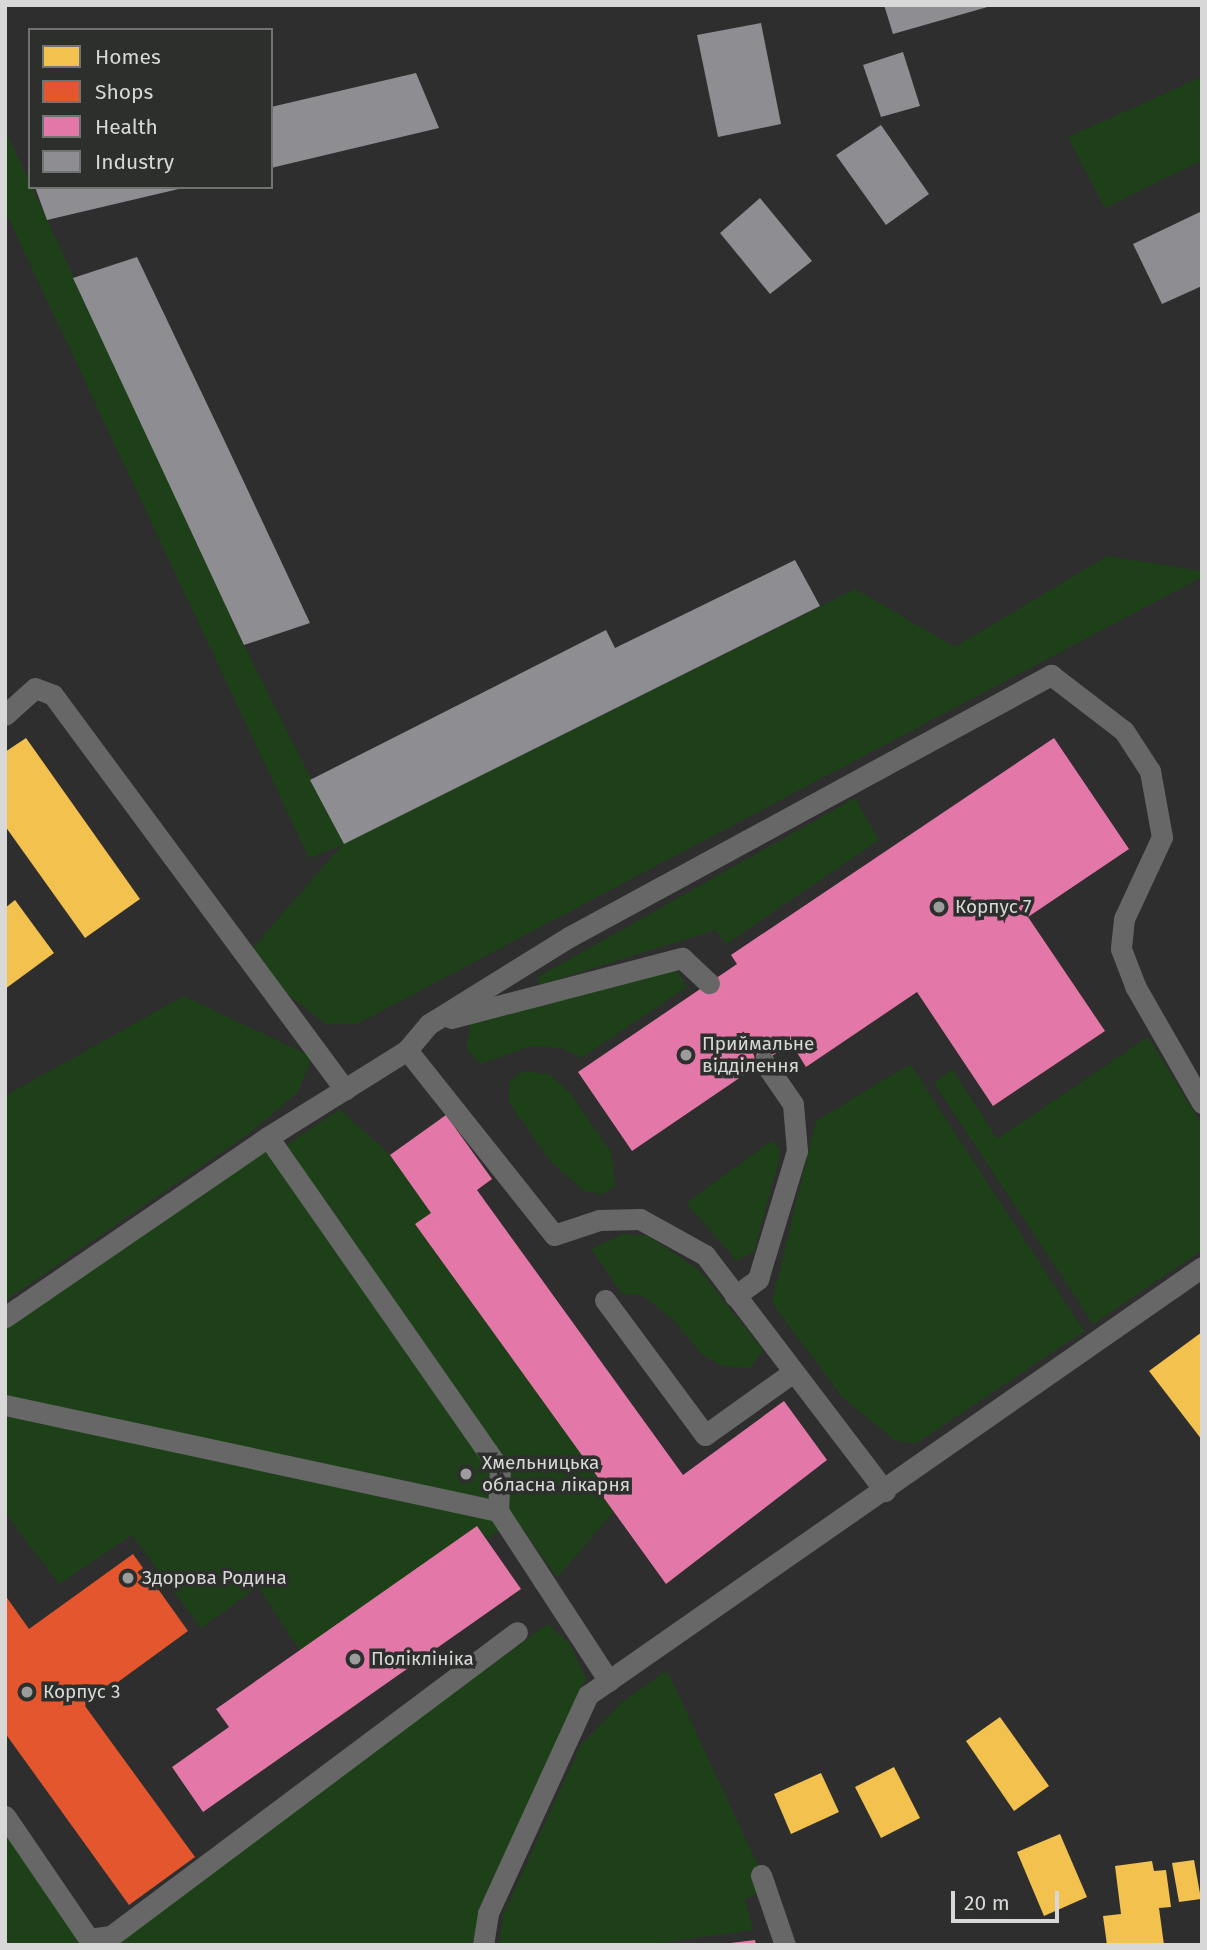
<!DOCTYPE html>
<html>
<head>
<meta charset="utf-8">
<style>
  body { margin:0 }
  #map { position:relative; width:1207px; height:1950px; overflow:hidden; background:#2e2e2e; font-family:"Fira Sans",sans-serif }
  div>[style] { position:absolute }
  .green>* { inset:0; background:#1e4019 }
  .homes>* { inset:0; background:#f2c14e }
  .shops>* { inset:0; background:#e4572e }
  .health>* { inset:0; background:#e377a8 }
  .industry>* { inset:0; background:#8d8d92 }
  .lane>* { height:21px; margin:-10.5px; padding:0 10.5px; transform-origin:10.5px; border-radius:10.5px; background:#666766 }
  .dots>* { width:19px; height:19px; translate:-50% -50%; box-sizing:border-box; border:4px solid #2d2f2d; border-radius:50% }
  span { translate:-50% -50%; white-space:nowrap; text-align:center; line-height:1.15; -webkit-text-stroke:7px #2d2f2d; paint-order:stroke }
  .poi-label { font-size:19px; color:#d7d8d7 }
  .left { translate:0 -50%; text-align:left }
  .frame { position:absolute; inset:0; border:7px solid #d7d8d7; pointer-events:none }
  .legend { position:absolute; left:28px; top:28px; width:245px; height:161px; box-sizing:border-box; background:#2d2f2d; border:2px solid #717371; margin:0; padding:9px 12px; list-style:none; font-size:21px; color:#d7d8d7 }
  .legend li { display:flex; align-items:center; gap:14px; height:35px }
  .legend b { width:35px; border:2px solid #717371 }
  .scale { position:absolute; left:951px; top:1891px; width:108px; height:32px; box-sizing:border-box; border:4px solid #d7d8d7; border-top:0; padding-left:9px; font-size:21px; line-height:24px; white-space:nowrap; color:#d7d8d7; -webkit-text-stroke:5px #2d2f2d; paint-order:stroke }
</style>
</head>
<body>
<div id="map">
  <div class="green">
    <div style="clip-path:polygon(1202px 77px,1202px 160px,1105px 208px,1068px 137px)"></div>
    <div style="clip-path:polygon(5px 129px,244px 645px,344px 844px,855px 589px,955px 647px,1107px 556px,1202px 571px,1202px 577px,357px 1024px,326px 1024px,279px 988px,253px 948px,342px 845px,309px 858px,5px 211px)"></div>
    <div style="clip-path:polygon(855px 798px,879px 840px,726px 944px,716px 930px,539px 985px,538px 977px)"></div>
    <div style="clip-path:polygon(671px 960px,687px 987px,581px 1058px,562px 1048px,532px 1046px,480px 1064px,466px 1048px,473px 1012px)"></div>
    <div style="clip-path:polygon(184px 996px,312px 1057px,298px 1092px,251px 1132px,5px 1301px,5px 1096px)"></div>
    <div style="clip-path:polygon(1148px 1037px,1202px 1125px,1202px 1250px,1093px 1324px,934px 1083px,952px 1069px,997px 1139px)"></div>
    <div style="clip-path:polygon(910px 1064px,1084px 1331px,915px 1444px,895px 1440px,843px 1398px,772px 1303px,816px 1121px)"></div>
    <div style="clip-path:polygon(523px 1071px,549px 1074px,570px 1093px,611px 1152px,615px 1185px,604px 1194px,584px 1191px,551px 1162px,509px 1103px,509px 1082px)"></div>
    <div style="clip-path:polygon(340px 1109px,390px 1155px,431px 1213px,415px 1224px,607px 1490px,601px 1494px,614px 1511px,557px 1578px,509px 1509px,503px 1462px,281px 1149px)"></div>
    <div style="clip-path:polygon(268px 1137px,500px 1469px,506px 1526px,309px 1664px,258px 1587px,201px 1628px,132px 1535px,59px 1584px,5px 1513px,5px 1317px)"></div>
    <div style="clip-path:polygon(773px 1140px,781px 1152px,754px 1251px,737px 1261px,686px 1203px)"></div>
    <div style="clip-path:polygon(623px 1234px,648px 1236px,699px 1270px,763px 1350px,750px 1368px,723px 1366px,700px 1353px,673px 1319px,641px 1295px,622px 1294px,591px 1249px)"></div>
    <div style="clip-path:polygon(548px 1624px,569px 1643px,586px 1678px,480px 1913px,474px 1945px,86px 1945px,116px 1938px)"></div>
    <div style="clip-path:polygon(667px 1670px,769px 1889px,745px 1899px,753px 1930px,645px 1945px,499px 1945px,503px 1915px,581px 1745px,620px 1704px)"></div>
    <div style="clip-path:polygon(5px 1829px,85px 1945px,5px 1945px)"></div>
  </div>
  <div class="homes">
    <div style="clip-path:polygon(26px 738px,140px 899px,85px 938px,5px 826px,5px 752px)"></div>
    <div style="clip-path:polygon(15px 900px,54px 953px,5px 989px,5px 908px)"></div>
    <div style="clip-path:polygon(1202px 1332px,1202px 1440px,1149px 1371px)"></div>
    <div style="clip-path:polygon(1000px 1717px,1049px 1786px,1014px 1811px,966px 1741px)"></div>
    <div style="clip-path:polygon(894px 1767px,920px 1818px,881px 1838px,855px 1787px)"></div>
    <div style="clip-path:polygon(821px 1773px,839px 1812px,791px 1834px,774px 1794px)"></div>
    <div style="clip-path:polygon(1060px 1834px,1087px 1897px,1044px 1916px,1017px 1852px)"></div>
    <div style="clip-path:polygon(1194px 1860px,1201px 1899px,1179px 1902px,1172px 1863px)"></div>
    <div style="clip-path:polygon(1152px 1861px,1154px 1871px,1166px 1870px,1171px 1907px,1159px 1908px,1164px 1945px,1107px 1945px,1103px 1916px,1121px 1914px,1115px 1866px)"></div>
  </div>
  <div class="shops">
    <div style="clip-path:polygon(133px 1554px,188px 1631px,85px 1706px,195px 1857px,129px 1905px,5px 1733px,5px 1595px,29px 1629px)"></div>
  </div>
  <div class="health">
    <div style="clip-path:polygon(1054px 738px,1129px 849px,1028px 917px,1105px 1031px,993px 1106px,917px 992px,806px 1067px,791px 1043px,632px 1151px,578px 1072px,737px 964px,731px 955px)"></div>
    <div style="clip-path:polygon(446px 1115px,492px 1179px,477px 1190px,683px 1475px,784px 1401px,827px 1460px,666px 1584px,601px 1494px,607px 1490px,415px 1224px,431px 1213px,390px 1155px)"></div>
    <div style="clip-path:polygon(477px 1526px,521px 1589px,203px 1812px,172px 1767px,229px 1727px,216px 1709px)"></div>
    <div style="clip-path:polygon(755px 1940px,756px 1945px,732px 1945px,731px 1943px)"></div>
  </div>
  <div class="industry">
    <div style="clip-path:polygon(884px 5px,991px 5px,991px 6px,893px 34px)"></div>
    <div style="clip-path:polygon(761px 23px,781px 124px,718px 137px,697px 35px)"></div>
    <div style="clip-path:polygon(903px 52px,920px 106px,881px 117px,863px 65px)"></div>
    <div style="clip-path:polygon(416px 73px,439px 128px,271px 168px,271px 107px)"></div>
    <div style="clip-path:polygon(881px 125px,929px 194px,886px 225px,836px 155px)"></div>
    <div style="clip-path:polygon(35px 187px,183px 187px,183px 188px,47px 220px)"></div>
    <div style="clip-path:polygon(760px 198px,812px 261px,770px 294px,720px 233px)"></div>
    <div style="clip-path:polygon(1202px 211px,1202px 286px,1162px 304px,1133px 244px)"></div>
    <div style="clip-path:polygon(137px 257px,227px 446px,310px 623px,244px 645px,73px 278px)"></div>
    <div style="clip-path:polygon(795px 560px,820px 606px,344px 844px,310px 780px,606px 630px,615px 648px)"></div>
  </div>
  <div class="lane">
    <div style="left:5px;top:715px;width:40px;rotate:-42deg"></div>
    <div style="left:35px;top:688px;width:19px;rotate:21deg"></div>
    <div style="left:53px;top:695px;width:491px;rotate:53.5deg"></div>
    <div style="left:451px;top:1018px;width:239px;rotate:-14.6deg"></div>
    <div style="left:682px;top:958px;width:37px;rotate:43deg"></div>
    <div style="left:407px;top:1050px;width:236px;rotate:51.5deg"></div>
    <div style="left:554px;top:1235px;width:47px;rotate:-18.4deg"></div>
    <div style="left:599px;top:1220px;width:41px;rotate:-1.4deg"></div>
    <div style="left:640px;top:1219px;width:74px;rotate:29deg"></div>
    <div style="left:705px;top:1255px;width:297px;rotate:52.7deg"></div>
    <div style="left:268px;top:1137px;width:405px;rotate:55.1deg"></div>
    <div style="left:500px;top:1469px;width:42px;rotate:92.7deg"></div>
    <div style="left:735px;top:1296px;width:29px;rotate:-36deg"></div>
    <div style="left:758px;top:1279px;width:134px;rotate:-73.1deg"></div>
    <div style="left:797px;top:1151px;width:47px;rotate:-94.9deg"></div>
    <div style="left:793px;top:1104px;width:51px;rotate:-124.6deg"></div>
    <div style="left:605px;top:1300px;width:168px;rotate:53.5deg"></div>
    <div style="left:705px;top:1435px;width:107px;rotate:-35.5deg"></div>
    <div style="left:5px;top:1317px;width:319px;rotate:-34.4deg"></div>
    <div style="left:268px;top:1137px;width:164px;rotate:-32deg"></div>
    <div style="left:407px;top:1050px;width:34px;rotate:-50deg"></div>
    <div style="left:429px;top:1024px;width:165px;rotate:-31.9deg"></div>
    <div style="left:569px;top:937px;width:549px;rotate:-28.53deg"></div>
    <div style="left:1051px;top:675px;width:92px;rotate:37.5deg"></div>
    <div style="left:1124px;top:731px;width:48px;rotate:57deg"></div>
    <div style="left:1150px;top:771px;width:67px;rotate:79.7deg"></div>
    <div style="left:1162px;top:837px;width:90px;rotate:114.9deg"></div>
    <div style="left:1124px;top:919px;width:30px;rotate:96deg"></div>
    <div style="left:1121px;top:949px;width:40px;rotate:69deg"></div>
    <div style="left:1135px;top:986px;width:135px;rotate:60.2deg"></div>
    <div style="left:5px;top:1405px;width:504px;rotate:12.13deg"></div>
    <div style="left:498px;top:1511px;width:203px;rotate:56.9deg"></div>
    <div style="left:5px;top:1816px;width:149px;rotate:55.7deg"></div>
    <div style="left:89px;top:1939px;width:22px;rotate:-8deg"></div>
    <div style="left:111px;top:1936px;width:507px;rotate:-36.82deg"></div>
    <div style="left:761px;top:1875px;width:74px;rotate:71.1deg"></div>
    <div style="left:483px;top:1945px;width:32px;rotate:-81deg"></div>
    <div style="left:488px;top:1913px;width:240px;rotate:-65.4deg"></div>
    <div style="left:588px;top:1695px;width:748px;rotate:-34.88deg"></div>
  </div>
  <div class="dots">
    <div style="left:939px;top:907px;background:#9c9c9c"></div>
    <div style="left:686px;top:1055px;background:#9c9c9c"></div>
    <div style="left:466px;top:1474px;background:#9c9c9c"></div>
    <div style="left:128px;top:1578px;background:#9c9c9c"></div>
    <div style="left:355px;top:1659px;background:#9c9c9c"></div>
    <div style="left:27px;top:1692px;background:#9c9c9c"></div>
  </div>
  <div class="poi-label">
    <span class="left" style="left:955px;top:907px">Корпус 7</span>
    <span class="left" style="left:702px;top:1055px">Приймальне<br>відділення</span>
    <span class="left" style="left:482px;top:1474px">Хмельницька<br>обласна лікарня</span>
    <span class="left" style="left:142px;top:1578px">Здорова Родина</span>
    <span class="left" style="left:371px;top:1659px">Поліклініка</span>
    <span class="left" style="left:43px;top:1692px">Корпус 3</span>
  </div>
  <div class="frame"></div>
  <ul class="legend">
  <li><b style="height:19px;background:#f2c14e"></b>Homes</li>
  <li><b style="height:19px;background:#e4572e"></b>Shops</li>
  <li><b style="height:19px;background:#e377a8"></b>Health</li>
  <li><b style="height:19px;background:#8d8d92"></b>Industry</li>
  </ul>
  <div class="scale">20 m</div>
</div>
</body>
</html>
